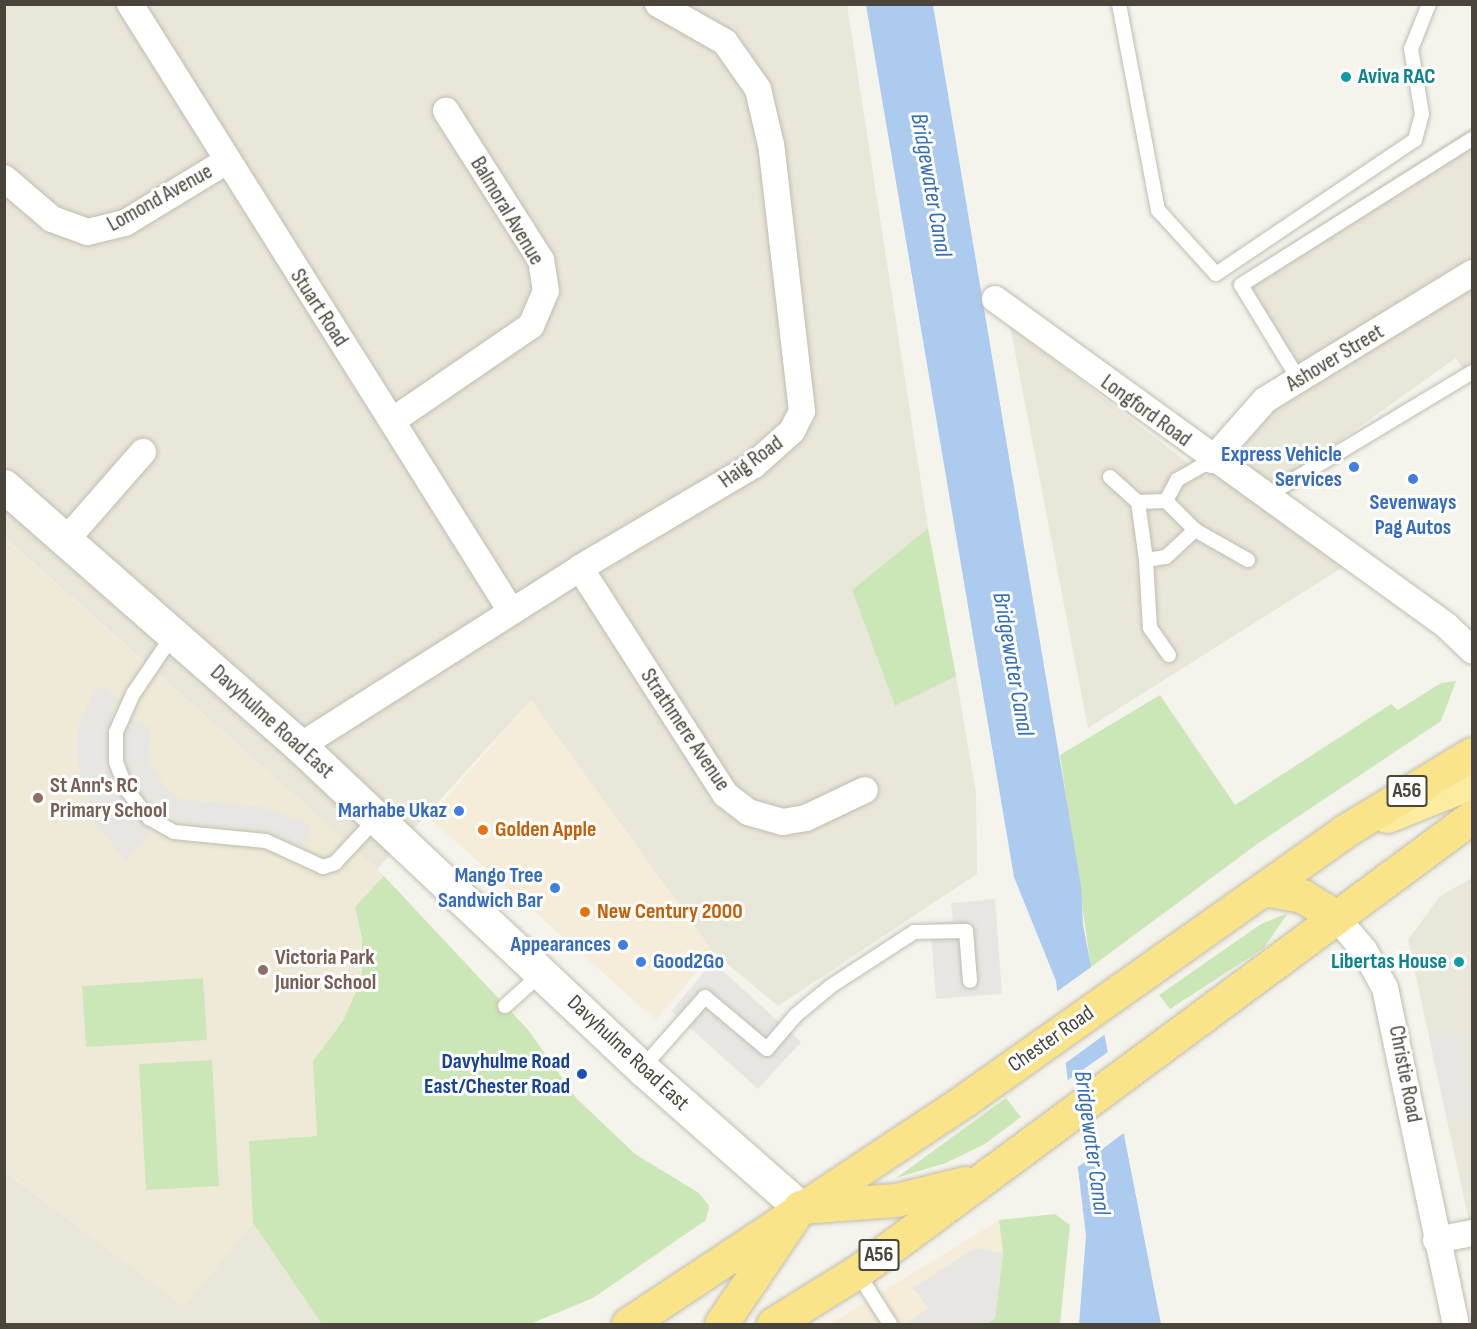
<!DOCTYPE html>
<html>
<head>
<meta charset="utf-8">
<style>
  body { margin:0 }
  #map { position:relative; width:1477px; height:1329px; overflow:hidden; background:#f5f4ec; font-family:"Sofia Sans Condensed",sans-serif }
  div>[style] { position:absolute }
  .residential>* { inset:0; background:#e9e6da }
  .commercial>* { inset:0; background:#f5edd9 }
  .education>* { inset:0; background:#eeead7 }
  .green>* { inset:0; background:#cce7b7 }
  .parking>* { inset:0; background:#e7e6e3 }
  .water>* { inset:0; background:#accbef }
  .pier>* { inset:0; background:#f5f4ec }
  .roads { filter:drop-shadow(0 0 2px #c1bdaf) drop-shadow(0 0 2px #c1bdaf) }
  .service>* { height:14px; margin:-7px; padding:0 7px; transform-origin:7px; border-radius:7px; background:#fff }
  .minor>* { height:26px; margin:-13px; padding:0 13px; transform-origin:13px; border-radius:13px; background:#fff }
  .tertiary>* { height:33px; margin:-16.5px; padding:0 16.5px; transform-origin:16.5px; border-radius:16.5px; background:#fff }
  .primary>* { height:33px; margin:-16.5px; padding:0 16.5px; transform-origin:16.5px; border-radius:16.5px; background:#fbeca0 }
  .trunk>* { height:33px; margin:-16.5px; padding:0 16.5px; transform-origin:16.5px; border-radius:16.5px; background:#fae48a }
  .dots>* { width:16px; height:16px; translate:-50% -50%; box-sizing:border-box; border:3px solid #fff; border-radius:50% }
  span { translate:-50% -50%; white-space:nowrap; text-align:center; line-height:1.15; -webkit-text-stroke:6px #fff; paint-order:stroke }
  .shield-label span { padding:2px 4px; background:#fff; border:2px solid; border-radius:4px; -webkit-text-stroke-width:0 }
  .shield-label { font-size:21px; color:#4a453a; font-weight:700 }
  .culture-label { font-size:22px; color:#0d838f; font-weight:700 }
  .left { translate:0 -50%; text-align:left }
  .right { translate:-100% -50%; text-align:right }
  .street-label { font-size:22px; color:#4a453a }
  .shop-label { font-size:22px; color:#366cbe; font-weight:700 }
  .education-label { font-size:22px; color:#785e54; font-weight:700 }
  .food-label { font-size:22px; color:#c56008; font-weight:700 }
  .transit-label { font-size:22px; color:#164399; font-weight:700 }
  .water-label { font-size:24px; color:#356fb3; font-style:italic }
  .frame { position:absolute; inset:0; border:6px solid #4a453a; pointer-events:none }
</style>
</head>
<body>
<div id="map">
  <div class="residential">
    <div style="clip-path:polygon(5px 5px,847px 5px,928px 528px,852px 590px,895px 705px,956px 676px,976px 793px,977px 874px,778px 1006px,713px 952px,531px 700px,377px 869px,5px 538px)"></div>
    <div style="clip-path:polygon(1472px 127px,1472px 383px,1456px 358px,1258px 499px,1351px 562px,1088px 728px,1010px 326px,1206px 477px,1242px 430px,1300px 386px,1230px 283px)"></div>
    <div style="clip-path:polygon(1472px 878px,1472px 1235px,1408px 940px,1440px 896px)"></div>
    <div style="clip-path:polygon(4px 1171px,184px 1306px,253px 1223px,322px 1324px,5px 1324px)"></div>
  </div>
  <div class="commercial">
    <div style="clip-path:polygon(531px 700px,713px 952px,656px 1020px,429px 818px)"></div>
    <div style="clip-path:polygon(999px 1220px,1003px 1253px,994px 1324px,830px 1324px)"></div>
  </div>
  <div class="education">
    <div style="clip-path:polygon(4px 538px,377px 869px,529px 1031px,576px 1098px,635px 1154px,703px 1197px,709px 1206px,706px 1220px,593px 1298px,530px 1324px,322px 1324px,253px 1224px,184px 1307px,5px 1171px)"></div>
  </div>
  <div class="green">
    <div style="clip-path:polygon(928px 528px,956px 676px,895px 706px,852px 590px)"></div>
    <div style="clip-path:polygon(1456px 681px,1441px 721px,1260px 842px,1091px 967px,1060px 755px,1160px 695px,1235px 805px,1391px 704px,1398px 710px,1441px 683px)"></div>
    <div style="clip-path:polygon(384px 876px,529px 1031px,576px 1098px,635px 1154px,699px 1193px,709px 1206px,706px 1220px,593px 1298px,530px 1324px,322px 1324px,253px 1223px,249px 1141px,317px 1136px,313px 1061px,343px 1021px,362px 978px,362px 938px,355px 907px)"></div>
    <div style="clip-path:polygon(1288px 913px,1264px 948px,1170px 1009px,1159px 995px,1261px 924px)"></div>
    <div style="clip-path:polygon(203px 978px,207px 1040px,86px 1047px,82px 986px)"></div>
    <div style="clip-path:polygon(212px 1060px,219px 1186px,146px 1190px,139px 1064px)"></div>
    <div style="clip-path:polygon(1006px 1098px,1021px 1117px,985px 1144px,946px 1163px,896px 1178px)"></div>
    <div style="clip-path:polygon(1055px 1214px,1070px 1225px,1060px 1324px,986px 1324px,995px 1318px,1003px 1253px,999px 1220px)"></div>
  </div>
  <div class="parking">
    <div style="clip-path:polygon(96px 685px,117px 697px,111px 711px,151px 727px,147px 757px,166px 788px,180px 799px,262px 807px,312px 825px,302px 847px,266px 830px,194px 825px,164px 816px,126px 861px,94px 822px,77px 758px,78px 728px)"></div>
    <div style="clip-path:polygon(995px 899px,1002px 994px,936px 999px,930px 923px,953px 921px,951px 903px)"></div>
    <div style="clip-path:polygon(713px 962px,801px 1042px,758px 1089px,671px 1011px)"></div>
    <div style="clip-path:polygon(1460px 1030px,1472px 1114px,1447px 1120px,1429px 1037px)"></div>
    <div style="clip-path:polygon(975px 1248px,1003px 1253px,995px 1318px,986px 1324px,906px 1324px,928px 1308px,913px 1288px)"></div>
  </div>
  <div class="water">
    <div style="clip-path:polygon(866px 5px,933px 5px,1081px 886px,1083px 925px,1161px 1324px,1079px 1324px,1086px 1236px,1056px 981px,1014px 877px)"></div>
  </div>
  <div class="pier">
    <div style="clip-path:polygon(1094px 965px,1108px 1032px,1063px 1065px,1055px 993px)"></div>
    <div style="clip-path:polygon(1111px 1050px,1128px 1130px,1075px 1169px,1065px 1082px)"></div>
  </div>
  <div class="roads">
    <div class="service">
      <div style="left:1119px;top:4px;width:210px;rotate:79.3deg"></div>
      <div style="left:1158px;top:210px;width:86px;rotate:47.8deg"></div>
      <div style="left:1216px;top:274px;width:240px;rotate:-34deg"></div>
      <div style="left:1415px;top:140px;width:27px;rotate:-75deg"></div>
      <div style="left:1422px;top:114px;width:66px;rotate:-99.6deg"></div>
      <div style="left:1411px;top:49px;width:48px;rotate:-68.2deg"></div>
      <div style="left:1299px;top:380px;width:111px;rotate:-121.4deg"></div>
      <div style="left:1241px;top:285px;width:273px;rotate:-32.3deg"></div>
      <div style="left:1110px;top:477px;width:38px;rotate:42deg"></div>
      <div style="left:1138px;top:502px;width:28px;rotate:-2deg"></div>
      <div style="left:1166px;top:501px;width:24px;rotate:-62deg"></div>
      <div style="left:1177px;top:480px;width:40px;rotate:-29.7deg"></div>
      <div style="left:1265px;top:497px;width:242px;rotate:-31.1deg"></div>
      <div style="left:1166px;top:501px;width:41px;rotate:45deg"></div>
      <div style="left:1195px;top:530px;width:61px;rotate:29.5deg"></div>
      <div style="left:1138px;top:502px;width:59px;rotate:82.1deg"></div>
      <div style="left:173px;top:635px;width:71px;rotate:124.1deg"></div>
      <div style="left:133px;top:694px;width:42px;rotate:114.1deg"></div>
      <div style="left:116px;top:732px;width:30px;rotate:90deg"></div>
      <div style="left:116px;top:762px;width:30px;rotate:69deg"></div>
      <div style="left:127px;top:790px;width:36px;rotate:52deg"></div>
      <div style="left:149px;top:818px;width:29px;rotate:29deg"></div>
      <div style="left:174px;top:832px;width:92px;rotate:5.6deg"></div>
      <div style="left:266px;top:841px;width:63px;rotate:24.5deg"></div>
      <div style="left:323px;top:867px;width:13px;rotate:-18deg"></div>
      <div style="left:335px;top:863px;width:60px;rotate:-47deg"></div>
      <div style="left:1169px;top:655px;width:33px;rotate:-125deg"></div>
      <div style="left:1150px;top:628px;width:68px;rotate:-93.4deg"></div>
      <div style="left:1146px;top:560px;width:20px;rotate:-9deg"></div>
      <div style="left:1166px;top:557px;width:40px;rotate:-43deg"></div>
      <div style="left:505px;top:1006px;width:50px;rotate:-41.7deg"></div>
      <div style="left:642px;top:1068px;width:95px;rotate:-48.4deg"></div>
      <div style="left:705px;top:997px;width:81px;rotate:40deg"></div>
      <div style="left:767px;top:1049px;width:45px;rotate:-49.5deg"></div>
      <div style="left:796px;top:1015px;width:45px;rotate:-39.6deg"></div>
      <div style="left:831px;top:986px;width:99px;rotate:-33deg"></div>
      <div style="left:914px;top:932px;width:52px;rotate:-1.1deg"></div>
      <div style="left:966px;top:931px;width:50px;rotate:85.4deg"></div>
      <div style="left:857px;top:1272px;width:62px;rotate:57.6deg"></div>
    </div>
    <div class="minor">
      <div style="left:130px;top:4px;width:717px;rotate:57.88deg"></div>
      <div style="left:4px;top:178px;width:63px;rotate:40.5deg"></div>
      <div style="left:52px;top:219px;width:38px;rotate:20deg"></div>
      <div style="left:88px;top:232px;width:38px;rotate:-14deg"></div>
      <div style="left:125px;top:223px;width:117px;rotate:-31.4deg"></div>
      <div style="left:995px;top:299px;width:558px;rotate:35.88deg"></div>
      <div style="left:1447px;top:626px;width:35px;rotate:44deg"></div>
      <div style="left:392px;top:421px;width:168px;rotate:-34.4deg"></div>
      <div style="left:531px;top:326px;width:38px;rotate:-67deg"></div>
      <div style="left:546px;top:291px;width:31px;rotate:-99deg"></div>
      <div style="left:541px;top:260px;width:177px;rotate:-122.5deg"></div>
      <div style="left:1212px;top:460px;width:80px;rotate:-48.5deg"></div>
      <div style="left:1265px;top:400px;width:243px;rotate:-31.5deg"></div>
      <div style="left:66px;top:540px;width:117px;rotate:-48.8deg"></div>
      <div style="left:580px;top:568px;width:269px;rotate:57.3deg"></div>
      <div style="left:725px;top:794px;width:29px;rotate:38deg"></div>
      <div style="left:748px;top:812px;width:36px;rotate:16deg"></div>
      <div style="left:783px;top:822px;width:23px;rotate:-10deg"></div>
      <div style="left:806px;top:818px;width:65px;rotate:-25.4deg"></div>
      <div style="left:300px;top:746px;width:332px;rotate:-32.4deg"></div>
      <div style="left:580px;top:568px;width:202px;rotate:-30.6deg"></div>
      <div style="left:754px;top:465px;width:51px;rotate:-41.8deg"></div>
      <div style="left:792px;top:431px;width:22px;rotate:-63deg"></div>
      <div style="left:802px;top:411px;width:268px;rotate:-96.6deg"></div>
      <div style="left:771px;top:145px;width:57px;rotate:-103.1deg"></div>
      <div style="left:758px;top:89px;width:57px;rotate:-125.1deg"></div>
      <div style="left:725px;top:42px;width:77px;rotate:-150.4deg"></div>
      <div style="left:1334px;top:915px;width:46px;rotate:49.4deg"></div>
      <div style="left:1364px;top:950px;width:43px;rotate:61.1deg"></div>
      <div style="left:1385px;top:988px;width:343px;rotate:78.1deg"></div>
      <div style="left:1436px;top:1240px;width:37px;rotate:-11deg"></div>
    </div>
    <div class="tertiary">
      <div style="left:4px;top:486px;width:394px;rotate:41.3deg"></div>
      <div style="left:300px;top:746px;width:474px;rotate:43.3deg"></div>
      <div style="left:645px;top:1071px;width:205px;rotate:41.4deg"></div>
    </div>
    <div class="primary">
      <div style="left:1387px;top:816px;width:92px;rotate:-21.8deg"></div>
    </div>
    <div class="trunk">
      <div style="left:1263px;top:889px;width:40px;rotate:10deg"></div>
      <div style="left:1302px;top:896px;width:37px;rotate:31deg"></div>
      <div style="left:800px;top:1207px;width:96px;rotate:-4.2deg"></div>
      <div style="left:896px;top:1200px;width:71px;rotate:-13.8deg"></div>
      <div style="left:628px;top:1324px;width:405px;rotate:-33.6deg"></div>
      <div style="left:965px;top:1100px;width:463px;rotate:-35.3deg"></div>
      <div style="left:1343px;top:832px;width:151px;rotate:-31.2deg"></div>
      <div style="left:721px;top:1324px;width:127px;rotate:-55.9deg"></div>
      <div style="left:773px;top:1324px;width:99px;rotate:-31.8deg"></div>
      <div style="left:857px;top:1272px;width:765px;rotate:-36.5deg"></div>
    </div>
  </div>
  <div class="dots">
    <div style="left:1346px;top:77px;background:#0f9aa8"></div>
    <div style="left:1354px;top:467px;background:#3f7fe0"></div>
    <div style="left:1413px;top:479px;background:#3f7fe0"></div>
    <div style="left:38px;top:798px;background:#8d6e63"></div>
    <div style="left:459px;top:811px;background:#3f7fe0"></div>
    <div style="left:483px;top:830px;background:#e8710a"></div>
    <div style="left:555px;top:888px;background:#3f7fe0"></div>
    <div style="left:585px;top:912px;background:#e8710a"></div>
    <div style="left:623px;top:945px;background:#3f7fe0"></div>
    <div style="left:641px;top:962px;background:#3f7fe0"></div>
    <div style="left:1459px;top:962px;background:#0f9aa8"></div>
    <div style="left:263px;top:970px;background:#8d6e63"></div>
    <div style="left:582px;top:1074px;background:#1a4fb4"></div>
  </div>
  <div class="shield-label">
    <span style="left:1407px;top:791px">A56</span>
    <span style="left:879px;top:1255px">A56</span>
  </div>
  <div class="culture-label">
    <span class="left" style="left:1358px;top:77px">Aviva RAC</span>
    <span class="right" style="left:1447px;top:962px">Libertas House</span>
  </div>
  <div class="street-label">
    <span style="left:160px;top:198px;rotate:-29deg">Lomond Avenue</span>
    <span style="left:507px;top:211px;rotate:59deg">Balmoral Avenue</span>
    <span style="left:319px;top:308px;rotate:57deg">Stuart Road</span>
    <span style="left:1335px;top:358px;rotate:-31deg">Ashover Street</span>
    <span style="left:1146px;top:411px;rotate:36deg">Longford Road</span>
    <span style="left:751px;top:462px;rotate:-36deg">Haig Road</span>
    <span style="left:272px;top:722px;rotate:42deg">Davyhulme Road East</span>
    <span style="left:685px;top:730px;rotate:56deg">Strathmere Avenue</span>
    <span style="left:1051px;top:1039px;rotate:-35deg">Chester Road</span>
    <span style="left:628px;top:1053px;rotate:43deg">Davyhulme Road East</span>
    <span style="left:1405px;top:1074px;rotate:79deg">Christie Road</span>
  </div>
  <div class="shop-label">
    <span class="right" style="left:1342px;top:467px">Express Vehicle<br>Services</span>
    <span style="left:1413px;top:515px">Sevenways<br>Pag Autos</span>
    <span class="right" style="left:447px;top:811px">Marhabe Ukaz</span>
    <span class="right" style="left:543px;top:888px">Mango Tree<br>Sandwich Bar</span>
    <span class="right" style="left:611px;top:945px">Appearances</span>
    <span class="left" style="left:653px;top:962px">Good2Go</span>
  </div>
  <div class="education-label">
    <span class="left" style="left:50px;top:798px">St Ann's RC<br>Primary School</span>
    <span class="left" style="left:275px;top:970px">Victoria Park<br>Junior School</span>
  </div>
  <div class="food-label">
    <span class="left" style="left:495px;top:830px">Golden Apple</span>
    <span class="left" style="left:597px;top:912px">New Century 2000</span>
  </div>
  <div class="transit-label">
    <span class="right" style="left:570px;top:1074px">Davyhulme Road<br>East/Chester Road</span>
  </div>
  <div class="water-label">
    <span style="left:931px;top:185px;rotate:80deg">Bridgewater Canal</span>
    <span style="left:1013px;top:664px;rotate:80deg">Bridgewater Canal</span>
    <span style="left:1092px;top:1143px;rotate:82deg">Bridgewater Canal</span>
  </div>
  <div class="frame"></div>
</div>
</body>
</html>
